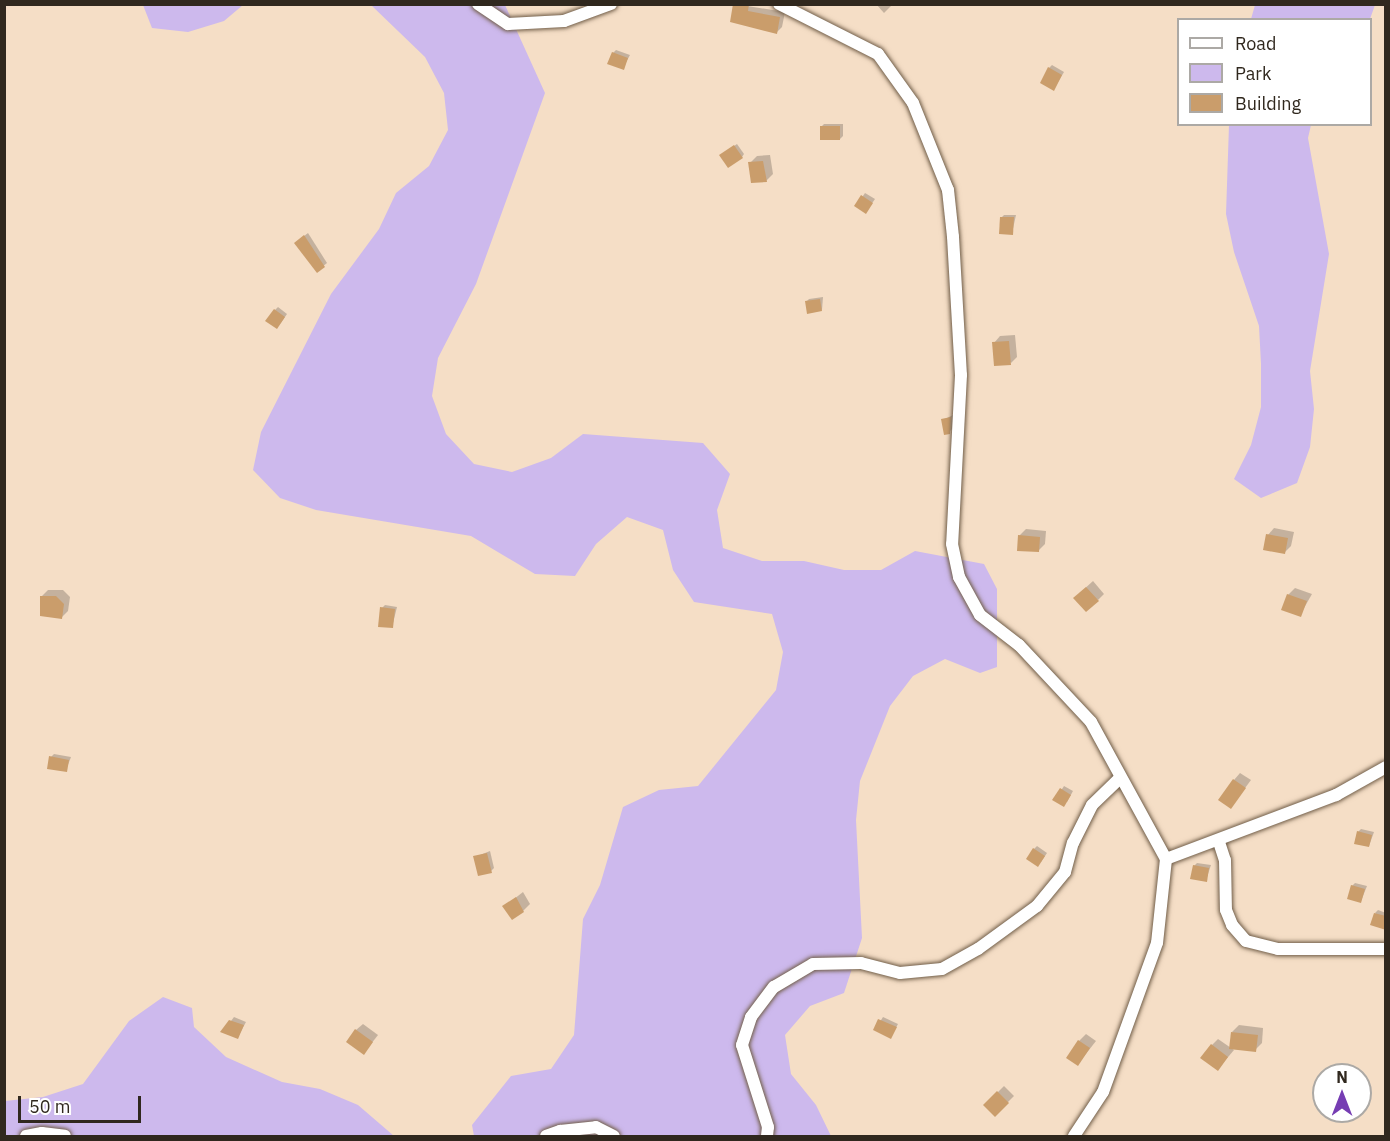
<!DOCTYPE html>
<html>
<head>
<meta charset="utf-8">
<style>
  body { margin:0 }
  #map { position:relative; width:1390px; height:1141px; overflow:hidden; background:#f5dec6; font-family:"IBM Plex Sans",sans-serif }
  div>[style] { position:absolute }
  .green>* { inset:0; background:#cdb9ed }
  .shadow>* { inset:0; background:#0003 }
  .building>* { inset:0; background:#ca9d6b }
  .roads { filter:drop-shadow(0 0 2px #715e49) drop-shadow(0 0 2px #715e49) }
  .minor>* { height:12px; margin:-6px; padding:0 6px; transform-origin:6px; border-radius:6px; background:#fff }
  span { translate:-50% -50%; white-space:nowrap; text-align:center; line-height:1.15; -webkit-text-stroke:6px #fff; paint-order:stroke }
  .frame { position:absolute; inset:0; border:6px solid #30281e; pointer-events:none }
  .legend { position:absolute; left:1177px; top:18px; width:195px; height:108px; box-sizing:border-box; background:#fff; border:2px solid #aca9a5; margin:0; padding:8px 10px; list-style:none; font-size:18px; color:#30281e }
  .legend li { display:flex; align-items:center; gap:12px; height:30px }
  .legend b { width:30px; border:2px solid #aca9a5 }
  .north { position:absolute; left:1312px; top:1063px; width:60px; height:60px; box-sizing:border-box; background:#fff; border:2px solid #aca9a5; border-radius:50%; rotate:0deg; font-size:16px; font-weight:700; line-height:24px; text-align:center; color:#30281e }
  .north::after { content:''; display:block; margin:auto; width:21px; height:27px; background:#763db3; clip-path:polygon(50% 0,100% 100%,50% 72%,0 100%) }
  .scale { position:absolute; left:18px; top:1096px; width:123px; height:27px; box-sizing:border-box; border:3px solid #30281e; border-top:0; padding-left:8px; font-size:18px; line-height:21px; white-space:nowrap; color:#30281e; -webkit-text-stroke:4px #fff; paint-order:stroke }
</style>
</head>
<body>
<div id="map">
  <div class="green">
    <div style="clip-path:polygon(143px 5px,143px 4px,243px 5px,224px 21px,188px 32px,152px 28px)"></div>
    <div style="clip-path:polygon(371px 5px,505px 5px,545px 93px,476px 284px,438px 358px,432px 396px,446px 434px,474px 464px,512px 472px,551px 458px,583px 434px,703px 443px,730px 474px,717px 510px,723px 548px,762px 561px,804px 561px,844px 570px,881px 570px,915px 551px,984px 564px,997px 589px,997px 667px,980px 673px,945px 659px,913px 676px,890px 706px,860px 781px,856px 820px,862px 938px,844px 993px,810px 1006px,785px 1035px,791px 1074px,816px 1105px,831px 1136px,474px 1136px,472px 1125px,511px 1076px,551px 1069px,574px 1035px,583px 919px,600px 885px,623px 807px,659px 790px,698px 786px,776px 690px,783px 652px,772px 614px,694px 602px,673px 570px,663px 530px,627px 517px,596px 544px,575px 576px,535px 574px,471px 536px,316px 510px,280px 498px,253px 470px,261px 432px,331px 294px,379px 229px,396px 193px,429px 166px,448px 130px,444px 93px,425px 57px)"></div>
    <div style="clip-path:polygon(1255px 5px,1255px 4px,1375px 5px,1370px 19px,1251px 19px)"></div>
    <div style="clip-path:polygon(1229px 125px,1311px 125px,1308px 138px,1329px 254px,1310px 371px,1314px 409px,1310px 447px,1297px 483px,1261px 498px,1234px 479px,1251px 445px,1261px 407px,1261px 364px,1259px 326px,1234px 252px,1226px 214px)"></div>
    <div style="clip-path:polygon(163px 997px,192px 1008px,194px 1027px,226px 1057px,282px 1082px,320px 1089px,358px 1105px,394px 1136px,5px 1136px,5px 1101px,43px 1097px,83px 1084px,129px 1021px)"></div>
  </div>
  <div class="shadow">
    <div style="clip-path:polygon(735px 4px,785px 12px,782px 27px,777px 32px)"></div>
    <div style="clip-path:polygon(876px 4px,893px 4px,884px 13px)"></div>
    <div style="clip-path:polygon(616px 50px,630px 55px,623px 68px,613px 53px)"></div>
    <div style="clip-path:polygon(1052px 65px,1064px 72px,1054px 89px,1049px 68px)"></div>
    <div style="clip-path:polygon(824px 124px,843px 124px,843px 136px,840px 139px,821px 127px)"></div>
    <div style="clip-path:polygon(737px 144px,744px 154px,742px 157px,724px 153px)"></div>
    <div style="clip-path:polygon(770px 155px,773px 174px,766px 181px,750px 163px,757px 156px)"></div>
    <div style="clip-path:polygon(865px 193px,875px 199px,868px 209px,856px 206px)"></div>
    <div style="clip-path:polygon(1004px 215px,1016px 215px,1012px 233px,1001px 218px)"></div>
    <div style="clip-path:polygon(308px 233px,327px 263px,317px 271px,299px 240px)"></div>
    <div style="clip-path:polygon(823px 297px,822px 310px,806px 302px,809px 299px)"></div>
    <div style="clip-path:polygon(278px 307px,287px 314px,280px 324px,275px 310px)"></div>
    <div style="clip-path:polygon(1015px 335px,1017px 357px,1011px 363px,994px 343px,1000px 336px)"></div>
    <div style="clip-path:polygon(953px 415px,952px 429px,949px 432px,943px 420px)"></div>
    <div style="clip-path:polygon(1274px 528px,1294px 532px,1291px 546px,1284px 553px,1268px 535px)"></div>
    <div style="clip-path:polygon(1026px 529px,1046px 531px,1045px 544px,1038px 551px,1019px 536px)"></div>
    <div style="clip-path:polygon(1093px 581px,1104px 594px,1098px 600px,1082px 591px)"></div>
    <div style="clip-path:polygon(1295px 588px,1312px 594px,1300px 615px,1288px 595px)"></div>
    <div style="clip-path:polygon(48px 590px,63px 590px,70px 597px,68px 611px,62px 617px,41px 597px)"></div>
    <div style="clip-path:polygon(385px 605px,397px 607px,392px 627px,382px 608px)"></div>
    <div style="clip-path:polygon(54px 754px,71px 757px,66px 770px,51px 757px)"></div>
    <div style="clip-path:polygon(1240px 773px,1251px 780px,1231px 807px,1234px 780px)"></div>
    <div style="clip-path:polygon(1064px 786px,1073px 791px,1067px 802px,1055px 800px)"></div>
    <div style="clip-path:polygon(1361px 829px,1374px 832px,1369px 846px,1358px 832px)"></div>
    <div style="clip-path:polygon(1037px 846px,1047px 853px,1041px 862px,1034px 849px)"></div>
    <div style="clip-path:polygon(490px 851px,494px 868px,491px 871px,475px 857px)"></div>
    <div style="clip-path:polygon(1197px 863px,1211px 865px,1206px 880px,1194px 866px)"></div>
    <div style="clip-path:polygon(1355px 883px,1367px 886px,1361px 901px,1352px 886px)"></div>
    <div style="clip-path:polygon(523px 892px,530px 904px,523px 911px,504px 907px)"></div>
    <div style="clip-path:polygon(1378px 910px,1386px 913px,1386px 928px,1375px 913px)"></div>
    <div style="clip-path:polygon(234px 1017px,246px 1022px,238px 1037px,231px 1021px)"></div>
    <div style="clip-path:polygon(883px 1017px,898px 1024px,891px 1037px,875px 1030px)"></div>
    <div style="clip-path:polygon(363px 1024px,378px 1035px,364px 1053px,356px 1030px)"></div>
    <div style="clip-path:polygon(1239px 1025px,1263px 1028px,1262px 1043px,1255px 1050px,1232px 1032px)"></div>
    <div style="clip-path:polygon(1086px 1034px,1096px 1041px,1078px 1064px,1079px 1041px)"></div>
    <div style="clip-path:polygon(1218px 1039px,1234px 1050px,1218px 1069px,1212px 1045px)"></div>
    <div style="clip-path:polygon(1004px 1086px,1014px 1096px,995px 1115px,985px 1105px)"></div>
  </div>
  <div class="building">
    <div style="clip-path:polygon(733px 4px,749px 4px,748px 11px,780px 17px,777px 34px,730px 22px)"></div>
    <div style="clip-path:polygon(612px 52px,628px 58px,624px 70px,607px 64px)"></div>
    <div style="clip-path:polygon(1048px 67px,1062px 75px,1054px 91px,1040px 83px)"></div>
    <div style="clip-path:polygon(820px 126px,840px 126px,840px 140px,820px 140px)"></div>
    <div style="clip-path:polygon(734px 145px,743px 158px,728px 168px,719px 155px)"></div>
    <div style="clip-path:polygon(763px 161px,767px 182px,751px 183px,748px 162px)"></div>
    <div style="clip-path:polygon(861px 195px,873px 203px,866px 214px,854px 206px)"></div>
    <div style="clip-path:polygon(1000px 217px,1014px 217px,1013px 235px,999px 234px)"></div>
    <div style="clip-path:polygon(304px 235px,325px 267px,317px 273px,294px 243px)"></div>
    <div style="clip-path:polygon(820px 299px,822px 311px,807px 314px,805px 301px)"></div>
    <div style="clip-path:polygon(274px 309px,285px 317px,277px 329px,265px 321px)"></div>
    <div style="clip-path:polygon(1009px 341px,1011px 365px,994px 366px,992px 342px)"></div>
    <div style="clip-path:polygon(951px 417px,950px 434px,944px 435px,941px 419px)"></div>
    <div style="clip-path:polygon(1266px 534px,1288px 538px,1285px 554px,1263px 550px)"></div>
    <div style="clip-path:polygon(1018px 535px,1040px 537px,1039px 552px,1017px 551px)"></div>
    <div style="clip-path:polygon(1086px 587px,1099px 601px,1086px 612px,1073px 598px)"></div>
    <div style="clip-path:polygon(1287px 594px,1307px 601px,1301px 617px,1281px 610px)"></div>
    <div style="clip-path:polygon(40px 596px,56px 596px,64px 604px,62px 619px,40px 616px)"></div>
    <div style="clip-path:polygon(380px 607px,395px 609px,393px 628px,378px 627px)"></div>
    <div style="clip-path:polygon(49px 756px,69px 760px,67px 772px,47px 769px)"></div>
    <div style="clip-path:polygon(1233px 779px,1246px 788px,1231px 809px,1218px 800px)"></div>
    <div style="clip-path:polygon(1060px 788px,1071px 795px,1064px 807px,1052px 800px)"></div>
    <div style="clip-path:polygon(1357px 831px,1372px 835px,1369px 847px,1354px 844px)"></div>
    <div style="clip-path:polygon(1033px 848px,1045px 856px,1038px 867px,1026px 859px)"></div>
    <div style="clip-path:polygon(487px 853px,492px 873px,478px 876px,473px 856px)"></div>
    <div style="clip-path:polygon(1193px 865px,1209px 868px,1207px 882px,1190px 879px)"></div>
    <div style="clip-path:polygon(1351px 885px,1365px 889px,1361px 903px,1347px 899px)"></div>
    <div style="clip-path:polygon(516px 897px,524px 912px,512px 920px,502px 906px)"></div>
    <div style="clip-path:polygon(1374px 913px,1386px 916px,1386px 930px,1370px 925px)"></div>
    <div style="clip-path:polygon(878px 1019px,897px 1027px,891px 1039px,873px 1030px)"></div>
    <div style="clip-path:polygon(229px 1020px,244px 1025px,238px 1039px,220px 1032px)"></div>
    <div style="clip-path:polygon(355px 1029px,373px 1042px,364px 1055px,346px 1042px)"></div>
    <div style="clip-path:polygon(1231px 1032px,1258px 1035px,1256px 1052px,1229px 1049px)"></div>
    <div style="clip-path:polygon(1078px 1040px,1090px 1048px,1078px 1066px,1066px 1058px)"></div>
    <div style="clip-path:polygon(1211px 1044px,1228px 1057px,1218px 1071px,1200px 1058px)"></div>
    <div style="clip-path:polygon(997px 1091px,1009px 1103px,995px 1117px,983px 1105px)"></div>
  </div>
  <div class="roads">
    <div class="minor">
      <div style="left:478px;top:4px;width:36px;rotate:34deg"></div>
      <div style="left:508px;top:24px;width:56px;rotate:-3.1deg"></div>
      <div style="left:564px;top:21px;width:50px;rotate:-19.9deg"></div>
      <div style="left:779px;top:4px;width:111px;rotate:26.8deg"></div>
      <div style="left:878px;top:54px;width:60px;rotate:54.5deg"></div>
      <div style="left:913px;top:103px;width:94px;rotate:68.1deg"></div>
      <div style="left:948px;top:190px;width:47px;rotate:83.9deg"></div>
      <div style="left:953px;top:237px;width:138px;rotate:86.7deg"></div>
      <div style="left:961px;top:375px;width:169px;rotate:93deg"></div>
      <div style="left:952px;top:544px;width:34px;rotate:78deg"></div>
      <div style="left:959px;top:577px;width:43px;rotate:61.1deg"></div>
      <div style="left:980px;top:615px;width:49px;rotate:37.6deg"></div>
      <div style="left:1019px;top:645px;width:105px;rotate:46.9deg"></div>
      <div style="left:1091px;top:722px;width:156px;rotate:61.3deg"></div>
      <div style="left:1166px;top:859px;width:84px;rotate:96.1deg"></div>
      <div style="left:1157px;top:943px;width:158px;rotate:109.9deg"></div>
      <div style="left:1103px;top:1092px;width:53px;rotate:123.4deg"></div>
      <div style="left:1219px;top:842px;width:19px;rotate:72deg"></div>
      <div style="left:1225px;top:860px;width:50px;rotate:88.9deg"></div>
      <div style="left:1226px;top:910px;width:16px;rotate:68deg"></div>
      <div style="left:1232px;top:925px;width:21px;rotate:49deg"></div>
      <div style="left:1246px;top:941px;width:33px;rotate:14deg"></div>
      <div style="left:1278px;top:949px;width:108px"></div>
      <div style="left:1166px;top:859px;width:182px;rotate:-20.6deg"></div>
      <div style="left:1336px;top:795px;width:57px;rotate:-29.2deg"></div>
      <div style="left:26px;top:1136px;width:16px;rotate:-11deg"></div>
      <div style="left:42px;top:1133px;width:23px;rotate:7deg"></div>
      <div style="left:546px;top:1136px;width:15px;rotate:-20deg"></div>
      <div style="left:560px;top:1131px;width:36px;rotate:-6deg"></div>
      <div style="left:596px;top:1127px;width:20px;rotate:27deg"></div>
      <div style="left:767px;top:1136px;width:9px;rotate:-84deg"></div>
      <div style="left:768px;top:1127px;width:86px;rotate:-107.6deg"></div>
      <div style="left:742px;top:1045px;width:29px;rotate:-72deg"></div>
      <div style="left:751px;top:1017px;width:38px;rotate:-53deg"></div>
      <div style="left:774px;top:987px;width:45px;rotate:-30.5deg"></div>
      <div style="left:813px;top:964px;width:48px;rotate:-1.2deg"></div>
      <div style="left:861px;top:963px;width:40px;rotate:14.4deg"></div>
      <div style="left:900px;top:973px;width:42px;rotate:-5.4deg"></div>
      <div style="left:942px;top:969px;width:41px;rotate:-29.1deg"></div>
      <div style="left:978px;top:949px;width:73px;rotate:-36.1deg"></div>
      <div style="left:1037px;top:906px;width:44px;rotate:-50.5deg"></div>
      <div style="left:1065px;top:872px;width:30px;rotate:-75deg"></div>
      <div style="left:1073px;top:843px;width:42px;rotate:-63.4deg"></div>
      <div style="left:1092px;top:805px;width:39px;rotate:-44deg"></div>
    </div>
  </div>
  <div class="frame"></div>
  <ul class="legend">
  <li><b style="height:8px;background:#fff"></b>Road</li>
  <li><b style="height:16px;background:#cdb9ed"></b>Park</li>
  <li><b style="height:16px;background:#ca9d6b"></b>Building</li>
  </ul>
  <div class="north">N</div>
  <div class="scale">50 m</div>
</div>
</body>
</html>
